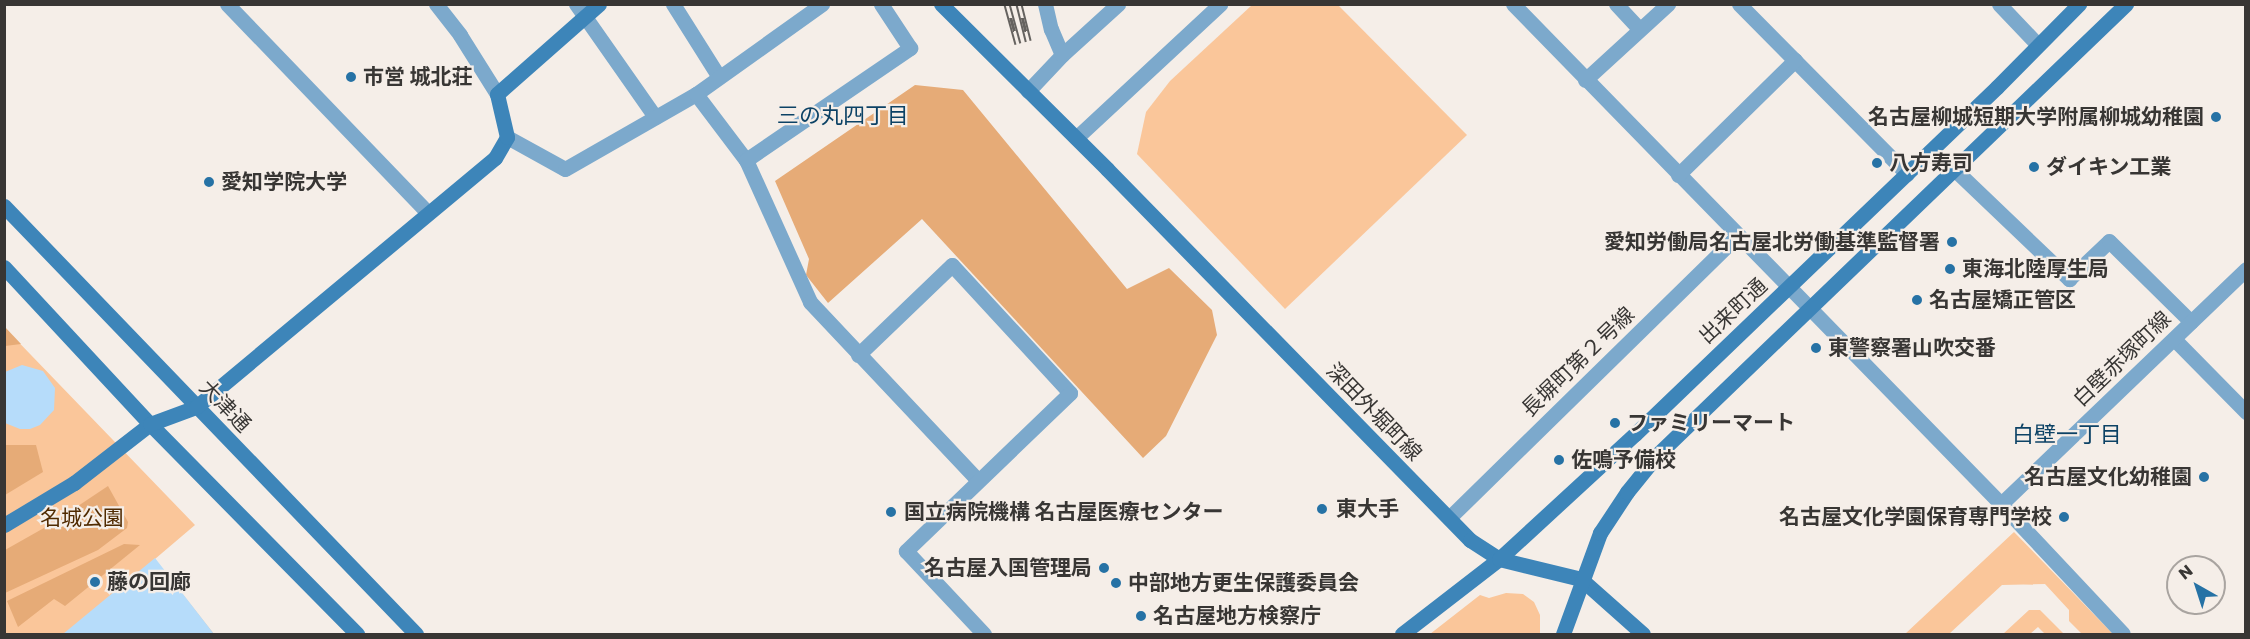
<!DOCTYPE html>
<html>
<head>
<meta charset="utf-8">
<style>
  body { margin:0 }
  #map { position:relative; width:2250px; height:639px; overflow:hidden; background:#f5eee8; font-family:Poppins,"Noto Sans JP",sans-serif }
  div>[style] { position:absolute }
  .green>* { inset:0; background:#fac69a }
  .forest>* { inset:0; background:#e6ab77 }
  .water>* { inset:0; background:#b6dcfa }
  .street>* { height:15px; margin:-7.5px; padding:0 7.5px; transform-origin:7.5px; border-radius:7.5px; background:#7ca9cc }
  .secondary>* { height:15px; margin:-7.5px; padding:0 7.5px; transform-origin:7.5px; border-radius:7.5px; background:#3d85b9 }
  .rail>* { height:7px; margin-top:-3.5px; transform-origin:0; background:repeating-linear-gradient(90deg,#f5eee8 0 14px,#65625f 0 28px); box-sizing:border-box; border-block:2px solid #65625f }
  .dots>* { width:16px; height:16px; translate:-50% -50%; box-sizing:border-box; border:3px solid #f5eee8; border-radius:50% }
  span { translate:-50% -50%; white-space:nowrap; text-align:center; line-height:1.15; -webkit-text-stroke:4.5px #f5eee8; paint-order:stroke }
  .poi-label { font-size:21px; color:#383634; font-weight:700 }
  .left { translate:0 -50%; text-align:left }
  .right { translate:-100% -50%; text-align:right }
  .street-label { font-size:21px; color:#383634 }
  .park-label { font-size:21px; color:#502a00 }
  .neighbourhood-label { font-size:22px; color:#0c4265 }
  .frame { position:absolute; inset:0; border:6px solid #383634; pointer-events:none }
  .north { position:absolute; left:2166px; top:555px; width:60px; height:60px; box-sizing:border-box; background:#f5eee8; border:2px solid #a9a4a0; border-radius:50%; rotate:321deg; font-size:16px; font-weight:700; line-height:24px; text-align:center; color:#383634 }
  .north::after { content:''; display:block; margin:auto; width:21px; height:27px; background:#2672a5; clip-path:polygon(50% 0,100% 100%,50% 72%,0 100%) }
</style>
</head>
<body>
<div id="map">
  <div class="green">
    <div style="clip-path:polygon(1252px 5px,1338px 5px,1467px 135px,1285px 309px,1137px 154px,1146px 112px,1170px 81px)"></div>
    <div style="clip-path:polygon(4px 327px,195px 525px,155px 559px,214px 634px,5px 634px)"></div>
    <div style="clip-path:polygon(2014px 532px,2113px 634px,2082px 634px,2069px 621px,2069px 610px,2045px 584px,2002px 585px,1949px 634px,1905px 634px)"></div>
    <div style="clip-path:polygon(1506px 593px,1523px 594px,1534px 602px,1540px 615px,1540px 633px,1542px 634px,1430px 634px,1480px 595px,1489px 598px)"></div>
    <div style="clip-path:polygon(2029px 610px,2040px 610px,2064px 634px,2045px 634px,2038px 627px,2030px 634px,2003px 634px)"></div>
  </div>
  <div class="forest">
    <div style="clip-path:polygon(915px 85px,963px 90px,1127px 289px,1169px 268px,1212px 310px,1217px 335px,1166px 436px,1143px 458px,922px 219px,828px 303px,806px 275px,809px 259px,775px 181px)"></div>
    <div style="clip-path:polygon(4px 327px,5px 327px,21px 344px,5px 346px)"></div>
    <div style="clip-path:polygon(5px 445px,36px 445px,43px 472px,5px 495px)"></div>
    <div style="clip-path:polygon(108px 486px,128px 522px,127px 528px,98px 550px,5px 593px,5px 550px,51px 524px)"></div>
    <div style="clip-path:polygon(124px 544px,140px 545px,65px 606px,54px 599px,18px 627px,7px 601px)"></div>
  </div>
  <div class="water">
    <div style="clip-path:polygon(22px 365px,43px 371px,55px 388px,54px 410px,40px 425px,30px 429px,20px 429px,5px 423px,5px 372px)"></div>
    <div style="clip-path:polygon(155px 558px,214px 634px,63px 634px)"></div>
  </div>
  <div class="street">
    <div style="left:227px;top:4px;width:290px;rotate:46.1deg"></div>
    <div style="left:436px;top:4px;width:39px;rotate:52deg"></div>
    <div style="left:460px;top:35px;width:70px;rotate:57.9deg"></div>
    <div style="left:576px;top:4px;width:138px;rotate:55deg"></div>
    <div style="left:673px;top:4px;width:86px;rotate:57.8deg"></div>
    <div style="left:1045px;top:4px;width:26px;rotate:77deg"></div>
    <div style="left:1051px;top:29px;width:28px;rotate:67deg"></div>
    <div style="left:1513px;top:4px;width:699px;rotate:45.7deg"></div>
    <div style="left:2001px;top:504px;width:178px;rotate:46.8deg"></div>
    <div style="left:1616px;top:4px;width:34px;rotate:47deg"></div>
    <div style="left:1739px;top:4px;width:239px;rotate:45.3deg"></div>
    <div style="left:1999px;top:4px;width:55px;rotate:46.5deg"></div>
    <div style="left:1585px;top:80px;width:113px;rotate:-42.5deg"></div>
    <div style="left:1028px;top:91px;width:50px;rotate:-46.6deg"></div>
    <div style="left:1062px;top:55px;width:76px;rotate:-42.3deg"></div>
    <div style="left:696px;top:94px;width:83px;rotate:52.9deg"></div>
    <div style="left:746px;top:160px;width:156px;rotate:65.7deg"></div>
    <div style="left:810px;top:302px;width:245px;rotate:46.7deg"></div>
    <div style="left:507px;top:137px;width:66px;rotate:28.9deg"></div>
    <div style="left:565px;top:169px;width:151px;rotate:-29.8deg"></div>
    <div style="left:696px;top:94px;width:155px;rotate:-35.5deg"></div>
    <div style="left:1076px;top:138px;width:197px;rotate:-42.9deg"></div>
    <div style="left:746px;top:160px;width:199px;rotate:-34.3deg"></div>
    <div style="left:910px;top:48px;width:53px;rotate:-123.4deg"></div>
    <div style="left:1953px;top:168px;width:161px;rotate:43.7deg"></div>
    <div style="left:2069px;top:279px;width:55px;rotate:-43.5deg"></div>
    <div style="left:2109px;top:241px;width:115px;rotate:44.6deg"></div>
    <div style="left:1678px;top:175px;width:164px;rotate:-44.5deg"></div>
    <div style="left:2174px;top:339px;width:103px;rotate:45.4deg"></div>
    <div style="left:858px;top:355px;width:130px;rotate:-43.8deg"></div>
    <div style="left:952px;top:265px;width:174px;rotate:47.3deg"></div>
    <div style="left:1070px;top:393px;width:228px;rotate:136.1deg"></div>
    <div style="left:906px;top:551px;width:114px;rotate:46.8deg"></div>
    <div style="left:2001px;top:504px;width:339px;rotate:-43.8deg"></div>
    <div style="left:1449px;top:518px;width:403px;rotate:-44.4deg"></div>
  </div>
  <div class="secondary">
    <div style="left:941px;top:4px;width:234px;rotate:44.8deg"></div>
    <div style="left:1107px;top:169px;width:519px;rotate:45.62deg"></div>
    <div style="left:1470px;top:540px;width:35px;rotate:33deg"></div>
    <div style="left:1499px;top:559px;width:84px;rotate:13.7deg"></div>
    <div style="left:1581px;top:579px;width:83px;rotate:41.6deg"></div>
    <div style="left:4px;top:206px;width:594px;rotate:46.09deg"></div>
    <div style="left:4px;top:267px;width:214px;rotate:47.1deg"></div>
    <div style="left:150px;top:424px;width:295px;rotate:45.4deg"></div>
    <div style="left:4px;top:525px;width:82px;rotate:-31deg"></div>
    <div style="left:74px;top:483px;width:96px;rotate:-37.8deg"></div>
    <div style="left:150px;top:424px;width:49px;rotate:-20.3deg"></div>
    <div style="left:196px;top:407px;width:389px;rotate:-39.8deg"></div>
    <div style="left:495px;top:158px;width:24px;rotate:-60deg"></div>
    <div style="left:507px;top:137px;width:44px;rotate:-103.1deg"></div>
    <div style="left:497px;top:94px;width:136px;rotate:-41.4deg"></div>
    <div style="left:1402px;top:634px;width:123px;rotate:-37.7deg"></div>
    <div style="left:1499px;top:559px;width:185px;rotate:-42.6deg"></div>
    <div style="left:1635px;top:434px;width:501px;rotate:-43.79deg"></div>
    <div style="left:1997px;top:87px;width:117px;rotate:-45.3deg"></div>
    <div style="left:1563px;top:634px;width:108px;rotate:-69.9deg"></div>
    <div style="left:1600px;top:533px;width:49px;rotate:-56.6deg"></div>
    <div style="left:1627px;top:492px;width:48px;rotate:-51deg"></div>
    <div style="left:1657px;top:455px;width:651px;rotate:-43.88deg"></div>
  </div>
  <div class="rail">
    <div style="left:1007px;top:4px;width:41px;rotate:74.6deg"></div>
    <div style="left:1019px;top:4px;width:38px;rotate:76deg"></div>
  </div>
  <div class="dots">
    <div style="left:351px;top:77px;background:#2672a5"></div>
    <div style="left:2216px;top:117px;background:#2672a5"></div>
    <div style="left:1877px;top:163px;background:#2672a5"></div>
    <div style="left:2034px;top:167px;background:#2672a5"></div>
    <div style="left:209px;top:182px;background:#2672a5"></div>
    <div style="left:1952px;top:242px;background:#2672a5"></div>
    <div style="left:1950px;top:269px;background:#2672a5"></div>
    <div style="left:1917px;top:300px;background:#2672a5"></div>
    <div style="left:1816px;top:348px;background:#2672a5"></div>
    <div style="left:1615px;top:423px;background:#2672a5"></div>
    <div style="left:1559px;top:460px;background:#2672a5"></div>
    <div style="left:2204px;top:477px;background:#2672a5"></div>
    <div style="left:1322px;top:509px;background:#2672a5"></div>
    <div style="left:891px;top:512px;background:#2672a5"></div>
    <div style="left:2064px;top:517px;background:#2672a5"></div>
    <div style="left:1104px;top:568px;background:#2672a5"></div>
    <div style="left:95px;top:582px;background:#2672a5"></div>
    <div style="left:1116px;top:583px;background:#2672a5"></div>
    <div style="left:1141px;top:616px;background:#2672a5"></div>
  </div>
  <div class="poi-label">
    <span class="left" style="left:363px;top:77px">市営 城北荘</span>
    <span class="right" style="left:2204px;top:117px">名古屋柳城短期大学附属柳城幼稚園</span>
    <span class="left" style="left:1889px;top:163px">八方寿司</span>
    <span class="left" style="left:2046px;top:167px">ダイキン工業</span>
    <span class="left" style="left:221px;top:182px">愛知学院大学</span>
    <span class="right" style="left:1940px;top:242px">愛知労働局名古屋北労働基準監督署</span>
    <span class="left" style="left:1962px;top:269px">東海北陸厚生局</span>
    <span class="left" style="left:1929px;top:300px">名古屋矯正管区</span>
    <span class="left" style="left:1828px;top:348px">東警察署山吹交番</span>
    <span class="left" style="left:1627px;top:423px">ファミリーマート</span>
    <span class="left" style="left:1571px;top:460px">佐鳴予備校</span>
    <span class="right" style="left:2192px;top:477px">名古屋文化幼稚園</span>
    <span class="left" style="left:1336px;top:509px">東大手</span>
    <span class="left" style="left:904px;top:512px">国立病院機構 名古屋医療センター</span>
    <span class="right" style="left:2052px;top:517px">名古屋文化学園保育専門学校</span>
    <span class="right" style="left:1092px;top:568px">名古屋入国管理局</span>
    <span class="left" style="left:107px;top:582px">藤の回廊</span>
    <span class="left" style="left:1128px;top:583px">中部地方更生保護委員会</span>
    <span class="left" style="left:1153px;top:616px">名古屋地方検察庁</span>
  </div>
  <div class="street-label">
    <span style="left:1733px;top:311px;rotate:-43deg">出来町通</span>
    <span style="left:2122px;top:359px;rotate:-44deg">白壁赤塚町線</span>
    <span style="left:1578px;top:362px;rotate:-44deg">長塀町第２号線</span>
    <span style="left:225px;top:406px;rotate:46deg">大津通</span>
    <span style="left:1374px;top:412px;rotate:46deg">深田外堀町線</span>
  </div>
  <div class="park-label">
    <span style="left:82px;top:518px">名城公園</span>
  </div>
  <div class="neighbourhood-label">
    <span style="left:843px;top:116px">三の丸四丁目</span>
    <span style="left:2067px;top:435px">白壁一丁目</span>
  </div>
  <div class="frame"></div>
  <div class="north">N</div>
</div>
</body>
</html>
